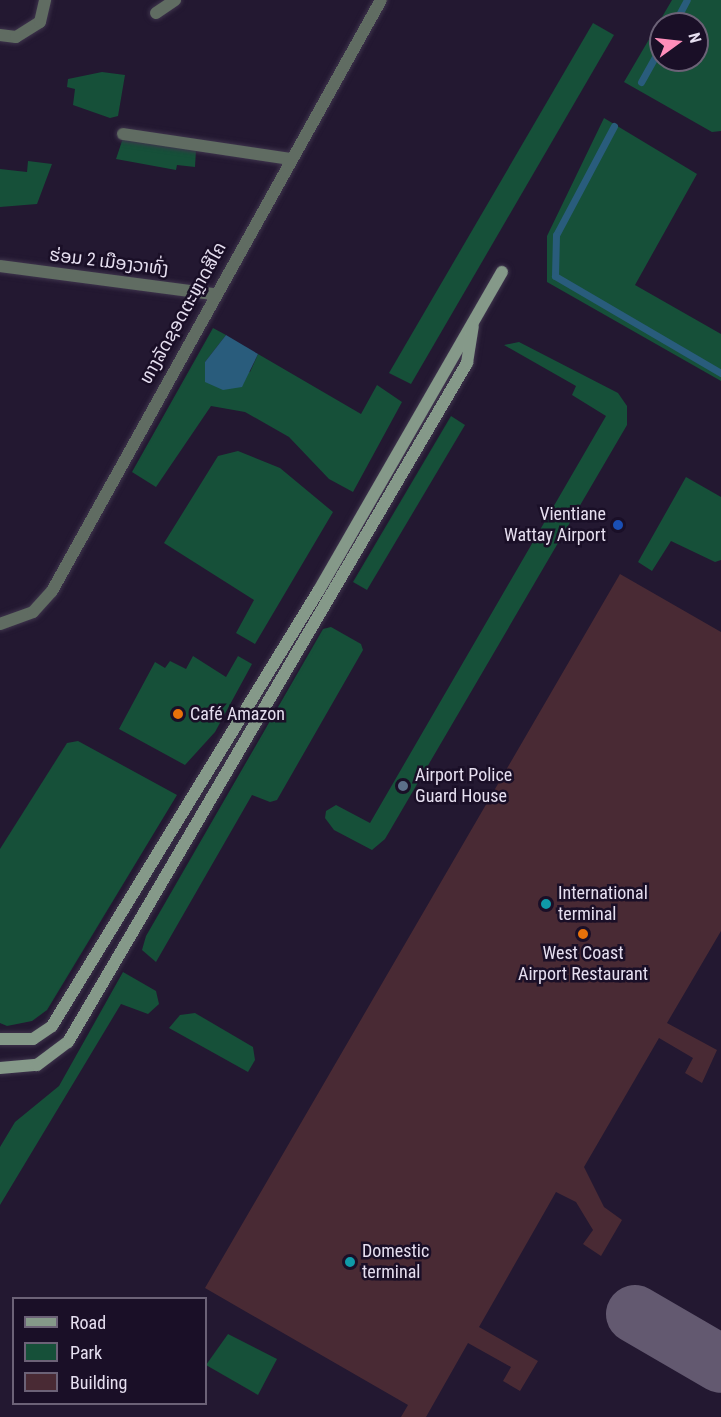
<!DOCTYPE html>
<html>
<head>
<meta charset="utf-8">
<style>
  body { margin:0 }
  #map { position:relative; width:721px; height:1417px; overflow:hidden; background:#231831; font-family:"Roboto Condensed","Noto Sans Lao",sans-serif }
  div>[style] { position:absolute }
  .green>* { inset:0; background:#165039 }
  .water>* { inset:0; background:#295c7c }
  .stream>* { height:7px; margin:-3.5px; padding:0 3.5px; transform-origin:3.5px; border-radius:3.5px; background:#295c7c }
  .taxiway>* { height:58px; margin:-29px; padding:0 29px; transform-origin:29px; border-radius:29px; background:#635970 }
  .building>* { inset:0; background:#492a34 }
  .roads { filter:drop-shadow(0 0 2px #3e344c) drop-shadow(0 0 2px #3e344c) }
  .street>* { height:12px; margin:-6px; padding:0 6px; transform-origin:6px; border-radius:6px; background:#606c62 }
  .secondary>* { height:12px; margin:-6px; padding:0 6px; transform-origin:6px; border-radius:6px; background:#859989 }
  .dots>* { width:16px; height:16px; translate:-50% -50%; box-sizing:border-box; border:3px solid #1a0f27; border-radius:50% }
  span { translate:-50% -50%; white-space:nowrap; text-align:center; line-height:1.15; -webkit-text-stroke:5px #1a0f27; paint-order:stroke }
  .street-label { font-size:18px; color:#e6dff0 }
  .poi-label { font-size:18px; color:#e6dff0 }
  .right { translate:-100% -50%; text-align:right }
  .left { translate:0 -50%; text-align:left }
  .legend { position:absolute; left:12px; top:1297px; width:195px; height:108px; box-sizing:border-box; background:#1a0f27; border:2px solid #6c6277; margin:0; padding:8px 10px; list-style:none; font-size:18px; color:#e6dff0 }
  .legend li { display:flex; align-items:center; gap:12px; height:30px }
  .legend b { width:30px; border:2px solid #6c6277 }
  .north { position:absolute; left:649px; top:12px; width:60px; height:60px; box-sizing:border-box; background:#1a0f27; border:2px solid #6c6277; border-radius:50%; rotate:75deg; font-size:16px; font-weight:700; line-height:24px; text-align:center; color:#e6dff0 }
  .north::after { content:''; display:block; margin:auto; width:21px; height:27px; background:#ff8eba; clip-path:polygon(50% 0,100% 100%,50% 72%,0 100%) }
</style>
</head>
<body>
<div id="map">
  <div class="green">
    <div style="clip-path:polygon(evenodd,672px 0,721px 0,721px 131px,712px 132px,624px 82px,672px 0,661px 24px,697px 24px,697px 60px,661px 60px,661px 24px)"></div>
    <div style="clip-path:polygon(593px 23px,614px 35px,411px 384px,389px 373px)"></div>
    <div style="clip-path:polygon(102px 72px,125px 75px,118px 116px,110px 118px,73px 105px,75px 89px,67px 87px,68px 79px)"></div>
    <div style="clip-path:polygon(604px 118px,697px 174px,635px 285px,721px 334px,721px 381px,547px 282px,547px 236px)"></div>
    <div style="clip-path:polygon(123px 138px,196px 150px,195px 167px,177px 165px,176px 170px,116px 159px)"></div>
    <div style="clip-path:polygon(28px 161px,52px 164px,37px 204px,0 207px,0 169px,27px 172px)"></div>
    <div style="clip-path:polygon(213px 328px,226px 335px,205px 362px,250px 372px,258px 354px,361px 414px,377px 385px,402px 402px,353px 492px,329px 479px,289px 437px,245px 412px,211px 406px,156px 487px,132px 472px)"></div>
    <div style="clip-path:polygon(519px 342px,618px 393px,627px 406px,627px 425px,385px 839px,372px 850px,334px 830px,325px 818px,326px 811px,336px 805px,370px 823px,606px 416px,572px 395px,576px 386px,504px 345px)"></div>
    <div style="clip-path:polygon(451px 416px,465px 425px,367px 590px,353px 582px)"></div>
    <div style="clip-path:polygon(238px 451px,280px 468px,333px 512px,255px 644px,236px 633px,254px 600px,164px 543px,218px 456px)"></div>
    <div style="clip-path:polygon(686px 477px,721px 497px,721px 560px,715px 562px,671px 541px,652px 571px,638px 562px)"></div>
    <div style="clip-path:polygon(331px 627px,361px 644px,363px 650px,277px 800px,270px 802px,252px 795px,156px 962px,142px 950px,146px 936px,323px 629px)"></div>
    <div style="clip-path:polygon(193px 656px,226px 677px,238px 656px,252px 664px,215px 732px,185px 765px,119px 729px,155px 662px,165px 668px,170px 661px,186px 669px)"></div>
    <div style="clip-path:polygon(78px 741px,177px 795px,47px 1010px,32px 1021px,7px 1026px,0 1023px,0 849px,67px 743px)"></div>
    <div style="clip-path:polygon(123px 972px,156px 991px,159px 1004px,148px 1014px,121px 1004px,0 1205px,0 1147px,15px 1122px,59px 1086px)"></div>
    <div style="clip-path:polygon(195px 1013px,253px 1047px,255px 1060px,248px 1072px,169px 1028px,180px 1015px)"></div>
    <div style="clip-path:polygon(228px 1334px,277px 1359px,258px 1395px,206px 1365px)"></div>
  </div>
  <div class="water">
    <div style="clip-path:polygon(226px 335px,258px 354px,242px 387px,223px 390px,205px 382px,205px 362px)"></div>
  </div>
  <div class="stream">
    <div style="left:674px;top:24px;width:27px;rotate:-62deg"></div>
    <div style="left:641px;top:82px;width:41px;rotate:-60.9deg"></div>
    <div style="left:614px;top:126px;width:123px;rotate:118deg"></div>
    <div style="left:556px;top:235px;width:41px;rotate:91.4deg"></div>
    <div style="left:555px;top:276px;width:192px;rotate:30.3deg"></div>
  </div>
  <div class="taxiway">
    <div style="left:635px;top:1314px;width:99px;rotate:30.2deg"></div>
  </div>
  <div class="building">
    <div style="clip-path:polygon(620px 574px,721px 632px,721px 931px,667px 1023px,717px 1050px,702px 1083px,685px 1073px,693px 1058px,659px 1038px,584px 1167px,604px 1207px,622px 1220px,601px 1256px,583px 1244px,593px 1230px,576px 1202px,556px 1192px,479px 1327px,538px 1361px,520px 1391px,503px 1381px,511px 1367px,468px 1343px,426px 1417px,401px 1417px,408px 1405px,205px 1288px)"></div>
  </div>
  <div class="roads">
    <div class="street">
      <div style="left:156px;top:13px;width:23px;rotate:-34deg"></div>
      <div style="left:0;top:35px;width:16px;rotate:7deg"></div>
      <div style="left:16px;top:37px;width:28px;rotate:-32deg"></div>
      <div style="left:40px;top:22px;width:23px;rotate:-77deg"></div>
      <div style="left:123px;top:134px;width:170px;rotate:8.5deg"></div>
      <div style="left:0;top:266px;width:216px;rotate:7.5deg"></div>
      <div style="left:0;top:624px;width:35px;rotate:-20deg"></div>
      <div style="left:33px;top:612px;width:28px;rotate:-48deg"></div>
      <div style="left:52px;top:591px;width:676px;rotate:-60.9deg"></div>
    </div>
    <div class="secondary">
      <div style="left:0;top:1039px;width:33px"></div>
      <div style="left:33px;top:1039px;width:23px;rotate:-34deg"></div>
      <div style="left:52px;top:1026px;width:511px;rotate:-58.52deg"></div>
      <div style="left:319px;top:590px;width:367px;rotate:-60.1deg"></div>
      <div style="left:0;top:1068px;width:37px;rotate:-5deg"></div>
      <div style="left:37px;top:1065px;width:39px;rotate:-37deg"></div>
      <div style="left:68px;top:1042px;width:788px;rotate:-59.56deg"></div>
      <div style="left:467px;top:363px;width:37px;rotate:-81deg"></div>
    </div>
  </div>
  <div class="dots">
    <div style="left:618px;top:525px;background:#1a4fb4"></div>
    <div style="left:178px;top:714px;background:#e8710a"></div>
    <div style="left:403px;top:786px;background:#5c6f8a"></div>
    <div style="left:546px;top:904px;background:#0f9aa8"></div>
    <div style="left:583px;top:934px;background:#e8710a"></div>
    <div style="left:350px;top:1262px;background:#0f9aa8"></div>
  </div>
  <div class="street-label">
    <span style="left:109px;top:262px;rotate:7deg">ຮ່ອມ 2 ເມືອງວາທົ່ງ</span>
    <span style="left:183px;top:313px;rotate:-61deg">ທາງລັດຊອດຕະຫຼາດສີໄຄ</span>
  </div>
  <div class="poi-label">
    <span class="right" style="left:606px;top:525px">Vientiane<br>Wattay Airport</span>
    <span class="left" style="left:190px;top:714px">Café Amazon</span>
    <span class="left" style="left:415px;top:786px">Airport Police<br>Guard House</span>
    <span class="left" style="left:558px;top:904px">International<br>terminal</span>
    <span style="left:583px;top:964px">West Coast<br>Airport Restaurant</span>
    <span class="left" style="left:362px;top:1262px">Domestic<br>terminal</span>
  </div>
  <ul class="legend">
  <li><b style="height:8px;background:#859989"></b>Road</li>
  <li><b style="height:16px;background:#165039"></b>Park</li>
  <li><b style="height:16px;background:#492a34"></b>Building</li>
  </ul>
  <div class="north">N</div>
</div>
</body>
</html>
